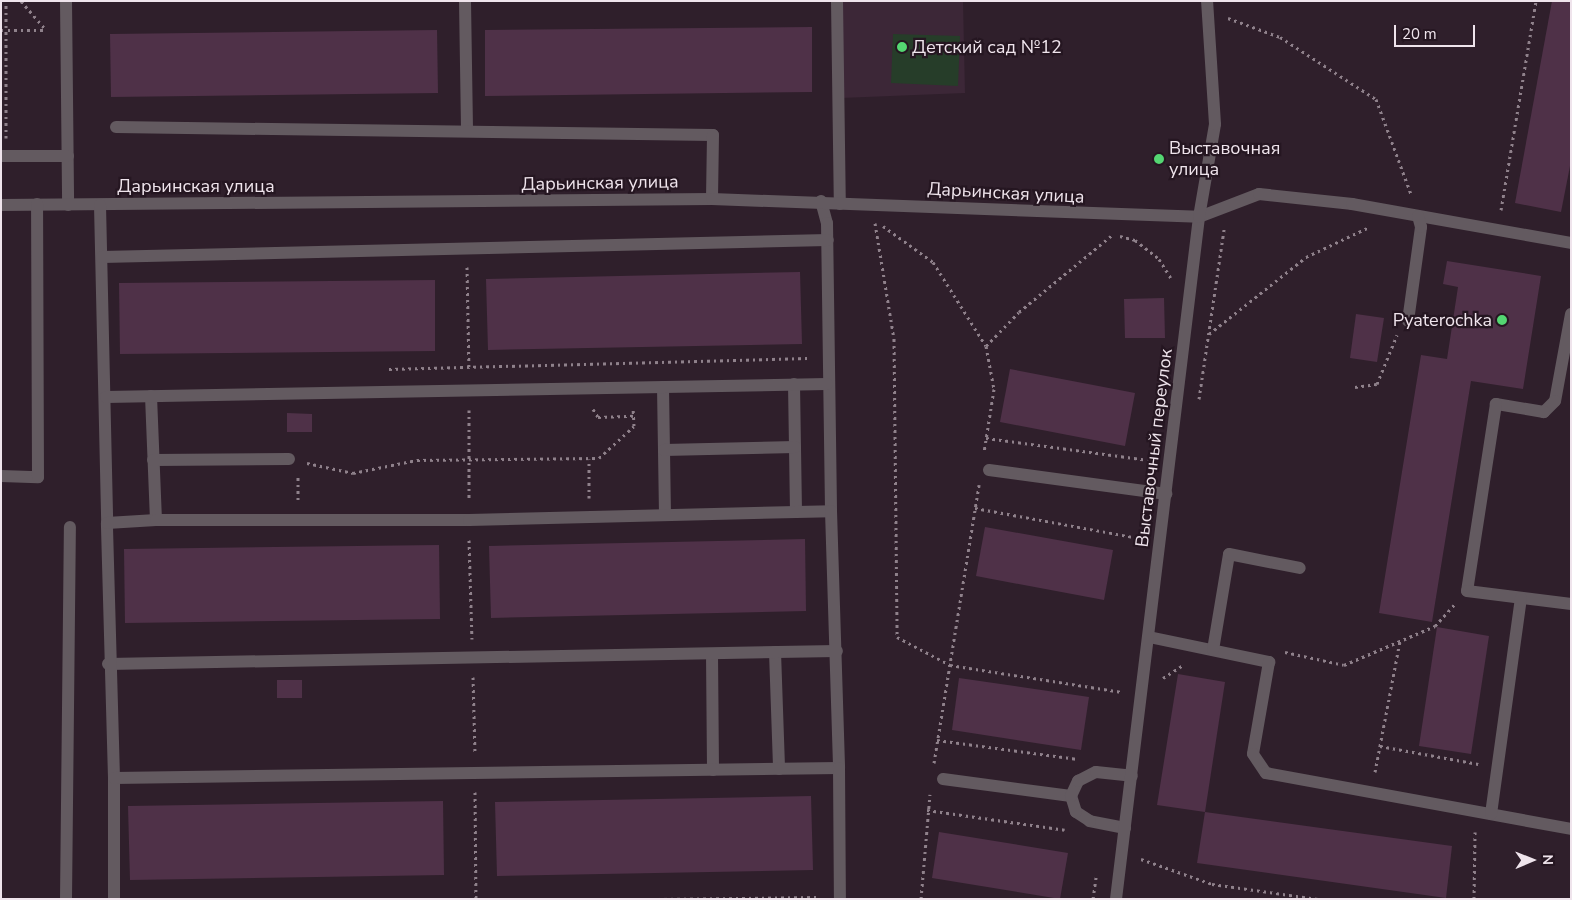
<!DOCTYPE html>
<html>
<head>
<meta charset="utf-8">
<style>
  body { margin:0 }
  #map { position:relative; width:1572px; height:900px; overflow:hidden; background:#2f1f2b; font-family:"Nunito Sans",sans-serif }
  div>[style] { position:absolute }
  .built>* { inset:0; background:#3c2737 }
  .green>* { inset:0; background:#263d29 }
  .building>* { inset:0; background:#4f3148 }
  .path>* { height:3px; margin-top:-1.5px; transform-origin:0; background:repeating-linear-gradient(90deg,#8f818b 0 2.5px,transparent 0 6.5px) }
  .minor>* { height:12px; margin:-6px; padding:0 6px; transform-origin:6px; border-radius:6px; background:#635a60 }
  .dots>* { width:14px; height:14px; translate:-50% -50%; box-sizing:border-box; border:2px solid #251621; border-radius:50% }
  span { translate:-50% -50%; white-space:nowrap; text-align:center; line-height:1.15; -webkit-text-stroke:4.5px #251621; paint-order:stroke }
  .poi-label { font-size:18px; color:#efe4ec }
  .left { translate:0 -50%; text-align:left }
  .right { translate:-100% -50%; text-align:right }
  .street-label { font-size:18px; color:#efe4ec }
  .frame { position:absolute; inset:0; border:2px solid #efe4ec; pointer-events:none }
  .north { position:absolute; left:1507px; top:835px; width:50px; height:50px; -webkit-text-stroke:4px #251621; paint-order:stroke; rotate:89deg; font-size:14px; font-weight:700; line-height:20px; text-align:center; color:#efe4ec }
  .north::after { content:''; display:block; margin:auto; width:18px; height:22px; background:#efe4ec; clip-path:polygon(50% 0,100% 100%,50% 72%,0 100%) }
  .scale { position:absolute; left:1394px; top:25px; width:81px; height:22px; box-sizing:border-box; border:2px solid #efe4ec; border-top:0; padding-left:6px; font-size:15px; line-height:18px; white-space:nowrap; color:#efe4ec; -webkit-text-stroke:4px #251621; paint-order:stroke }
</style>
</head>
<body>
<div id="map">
  <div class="built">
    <div style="clip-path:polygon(840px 1px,963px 1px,965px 93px,841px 98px)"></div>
  </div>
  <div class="green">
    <div style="clip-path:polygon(893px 34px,960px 36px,958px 86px,891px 83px)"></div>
  </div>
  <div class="building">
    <div style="clip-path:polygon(1552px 1px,1571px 1px,1571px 161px,1561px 212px,1515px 203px)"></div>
    <div style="clip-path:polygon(812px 27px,812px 92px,485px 96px,485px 30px)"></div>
    <div style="clip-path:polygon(437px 30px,438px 93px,111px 97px,110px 34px)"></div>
    <div style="clip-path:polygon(1447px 261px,1541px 276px,1523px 389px,1471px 381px,1432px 622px,1379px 613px,1421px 355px,1447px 359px,1458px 287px,1443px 284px)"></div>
    <div style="clip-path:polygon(800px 272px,802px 344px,488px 350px,486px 279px)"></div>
    <div style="clip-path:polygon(435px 280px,435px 351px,120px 354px,119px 283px)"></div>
    <div style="clip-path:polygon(1164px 298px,1165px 338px,1125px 338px,1124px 299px)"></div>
    <div style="clip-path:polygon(1356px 314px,1384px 318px,1377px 362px,1350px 358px)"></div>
    <div style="clip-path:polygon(1010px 369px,1135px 393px,1125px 446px,1000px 422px)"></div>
    <div style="clip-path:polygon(287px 413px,312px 414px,312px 432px,287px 432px)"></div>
    <div style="clip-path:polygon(985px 527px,1113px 550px,1104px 600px,976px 576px)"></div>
    <div style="clip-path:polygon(805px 539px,806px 611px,491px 618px,489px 546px)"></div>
    <div style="clip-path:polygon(439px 545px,440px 619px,125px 623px,124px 549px)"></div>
    <div style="clip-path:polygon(1437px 627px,1489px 636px,1471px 754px,1419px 746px)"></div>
    <div style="clip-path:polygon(1178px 674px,1225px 682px,1205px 812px,1157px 805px)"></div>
    <div style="clip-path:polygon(959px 678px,1089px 697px,1081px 750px,952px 730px)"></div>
    <div style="clip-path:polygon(277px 680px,302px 680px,302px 698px,277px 698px)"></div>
    <div style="clip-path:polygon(811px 796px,813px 870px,497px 876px,495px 802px)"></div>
    <div style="clip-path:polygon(443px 801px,444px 875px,130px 880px,128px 806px)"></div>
    <div style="clip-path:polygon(1205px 812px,1452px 846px,1446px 898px,1197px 863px)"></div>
    <div style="clip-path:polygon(939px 832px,1068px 853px,1060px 899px,932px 878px)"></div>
  </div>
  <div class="path">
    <div style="left:21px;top:1px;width:38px;rotate:49deg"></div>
    <div style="left:1228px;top:18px;width:55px;rotate:20.1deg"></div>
    <div style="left:1280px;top:37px;width:114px;rotate:32.9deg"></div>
    <div style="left:1376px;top:99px;width:101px;rotate:69.8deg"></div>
    <div style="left:1px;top:30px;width:45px"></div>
    <div style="left:6px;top:138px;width:137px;rotate:-90deg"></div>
    <div style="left:1501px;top:210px;width:212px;rotate:-80.5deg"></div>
    <div style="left:875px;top:223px;width:118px;rotate:80.7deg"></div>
    <div style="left:894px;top:339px;width:298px;rotate:89.4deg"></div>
    <div style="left:897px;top:637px;width:60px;rotate:27.8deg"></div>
    <div style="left:950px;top:665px;width:174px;rotate:8.9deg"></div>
    <div style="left:883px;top:226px;width:62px;rotate:35.8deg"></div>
    <div style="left:933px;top:262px;width:99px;rotate:57.8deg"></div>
    <div style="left:986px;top:346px;width:44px;rotate:79.5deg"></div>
    <div style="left:994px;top:389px;width:64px;rotate:99deg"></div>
    <div style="left:1120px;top:236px;width:16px;rotate:15deg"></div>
    <div style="left:1135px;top:240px;width:31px;rotate:38deg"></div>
    <div style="left:1159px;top:259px;width:22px;rotate:58deg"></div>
    <div style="left:467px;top:267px;width:102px;rotate:88.9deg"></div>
    <div style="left:1209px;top:334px;width:124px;rotate:-38.4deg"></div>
    <div style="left:1306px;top:257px;width:68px;rotate:-25.4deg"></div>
    <div style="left:986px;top:346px;width:47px;rotate:-45.9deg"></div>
    <div style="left:1019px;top:312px;width:121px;rotate:-39.6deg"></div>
    <div style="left:389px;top:369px;width:419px;rotate:-1.5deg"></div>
    <div style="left:1355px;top:387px;width:22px;rotate:-8deg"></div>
    <div style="left:1377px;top:384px;width:53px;rotate:-67.8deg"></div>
    <div style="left:1199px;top:399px;width:172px;rotate:-81.6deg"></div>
    <div style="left:593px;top:409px;width:9px;rotate:58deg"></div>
    <div style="left:598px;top:417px;width:36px;rotate:-2deg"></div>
    <div style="left:469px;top:410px;width:91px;rotate:90deg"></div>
    <div style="left:986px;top:438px;width:164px;rotate:7.7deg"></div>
    <div style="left:307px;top:463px;width:47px;rotate:12.3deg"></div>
    <div style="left:353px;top:473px;width:65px;rotate:-11.5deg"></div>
    <div style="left:417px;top:460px;width:182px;rotate:-0.6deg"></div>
    <div style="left:599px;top:458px;width:47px;rotate:-42.4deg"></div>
    <div style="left:634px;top:426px;width:19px;rotate:-93deg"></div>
    <div style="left:589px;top:498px;width:39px;rotate:-90deg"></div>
    <div style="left:298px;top:500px;width:24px;rotate:-90deg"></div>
    <div style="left:975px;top:508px;width:167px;rotate:10.4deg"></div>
    <div style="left:469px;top:540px;width:99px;rotate:88.3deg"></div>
    <div style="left:1285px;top:652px;width:60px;rotate:12.4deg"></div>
    <div style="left:1344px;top:665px;width:99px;rotate:-23.2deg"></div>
    <div style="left:1435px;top:626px;width:30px;rotate:-48deg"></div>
    <div style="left:473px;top:677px;width:77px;rotate:88.5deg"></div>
    <div style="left:1163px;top:678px;width:24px;rotate:-33deg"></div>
    <div style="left:937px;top:740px;width:142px;rotate:7.7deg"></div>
    <div style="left:1380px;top:746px;width:100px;rotate:10.4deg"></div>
    <div style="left:934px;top:763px;width:282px;rotate:-80.8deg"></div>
    <div style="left:1375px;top:772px;width:133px;rotate:-79.2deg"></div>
    <div style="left:475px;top:792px;width:107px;rotate:89.5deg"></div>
    <div style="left:927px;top:810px;width:139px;rotate:8.2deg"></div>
    <div style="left:1141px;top:859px;width:75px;rotate:19.4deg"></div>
    <div style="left:1212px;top:884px;width:107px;rotate:8.1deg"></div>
    <div style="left:658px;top:899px;width:160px;rotate:-0.7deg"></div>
    <div style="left:921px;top:899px;width:105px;rotate:-85.1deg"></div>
    <div style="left:1093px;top:899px;width:22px;rotate:-82deg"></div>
    <div style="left:1474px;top:899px;width:67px;rotate:-89.1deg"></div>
  </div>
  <div class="minor">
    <div style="left:66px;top:1px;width:204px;rotate:89.4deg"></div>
    <div style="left:465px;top:1px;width:130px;rotate:89.1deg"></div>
    <div style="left:837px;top:1px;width:203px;rotate:89.2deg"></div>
    <div style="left:116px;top:127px;width:597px;rotate:0.77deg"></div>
    <div style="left:713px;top:135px;width:64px;rotate:90.9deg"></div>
    <div style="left:1px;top:156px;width:67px"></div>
    <div style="left:821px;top:201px;width:23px;rotate:75deg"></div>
    <div style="left:827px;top:223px;width:288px;rotate:89.2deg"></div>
    <div style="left:1px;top:205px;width:711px;rotate:-0.48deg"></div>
    <div style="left:712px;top:199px;width:487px;rotate:2.1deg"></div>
    <div style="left:1199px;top:217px;width:64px;rotate:-21deg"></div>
    <div style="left:1259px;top:194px;width:94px;rotate:6.1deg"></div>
    <div style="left:1352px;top:204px;width:222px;rotate:10.1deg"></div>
    <div style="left:100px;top:205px;width:318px;rotate:88.7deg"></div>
    <div style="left:102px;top:257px;width:726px;rotate:-1.34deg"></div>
    <div style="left:1571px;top:314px;width:88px;rotate:100.4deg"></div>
    <div style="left:1555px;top:401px;width:16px;rotate:135deg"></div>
    <div style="left:1544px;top:412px;width:49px;rotate:-170.5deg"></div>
    <div style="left:1496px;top:404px;width:189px;rotate:98.8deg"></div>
    <div style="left:1467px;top:591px;width:105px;rotate:7.1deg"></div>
    <div style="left:1408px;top:321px;width:95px;rotate:-82.1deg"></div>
    <div style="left:1421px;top:227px;width:11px;rotate:-105deg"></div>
    <div style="left:794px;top:384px;width:128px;rotate:89.1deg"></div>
    <div style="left:663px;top:387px;width:128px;rotate:89.1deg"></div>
    <div style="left:151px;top:396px;width:124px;rotate:87.7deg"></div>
    <div style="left:106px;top:397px;width:721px;rotate:-1.03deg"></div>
    <div style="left:664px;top:450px;width:131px;rotate:-1.3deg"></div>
    <div style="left:153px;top:460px;width:136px;rotate:-0.4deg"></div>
    <div style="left:989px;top:470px;width:179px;rotate:7.7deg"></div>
    <div style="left:1px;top:476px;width:37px;rotate:2deg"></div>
    <div style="left:38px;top:477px;width:273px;rotate:-90.2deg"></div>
    <div style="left:1149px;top:637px;width:123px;rotate:11.8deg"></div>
    <div style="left:1269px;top:662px;width:93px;rotate:99.9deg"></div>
    <div style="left:1253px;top:754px;width:23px;rotate:56deg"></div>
    <div style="left:1266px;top:773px;width:310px;rotate:10.4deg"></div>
    <div style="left:1213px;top:650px;width:97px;rotate:-80.5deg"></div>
    <div style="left:1229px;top:554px;width:72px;rotate:11.2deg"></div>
    <div style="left:775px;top:652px;width:117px;rotate:88deg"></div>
    <div style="left:712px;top:654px;width:116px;rotate:89.5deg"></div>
    <div style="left:108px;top:664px;width:729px;rotate:-1.02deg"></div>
    <div style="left:114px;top:778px;width:255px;rotate:-91.6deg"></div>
    <div style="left:107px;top:523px;width:49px;rotate:-3.5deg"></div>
    <div style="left:156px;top:520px;width:313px"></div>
    <div style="left:469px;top:520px;width:362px;rotate:-1.4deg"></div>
    <div style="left:831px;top:511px;width:257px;rotate:88.2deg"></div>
    <div style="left:943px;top:779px;width:129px;rotate:7.6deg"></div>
    <div style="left:1491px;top:814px;width:218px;rotate:-82.1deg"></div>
    <div style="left:1125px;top:828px;width:36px;rotate:-169deg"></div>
    <div style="left:1090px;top:821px;width:17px;rotate:-147deg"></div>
    <div style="left:1076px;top:812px;width:17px;rotate:-107deg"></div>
    <div style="left:1071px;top:796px;width:17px;rotate:-65deg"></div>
    <div style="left:1078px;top:781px;width:20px;rotate:-27deg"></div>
    <div style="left:1096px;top:772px;width:36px;rotate:6deg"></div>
    <div style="left:66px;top:899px;width:372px;rotate:-89.4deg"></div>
    <div style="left:114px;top:899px;width:121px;rotate:-90deg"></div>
    <div style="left:114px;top:778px;width:725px;rotate:-0.79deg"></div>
    <div style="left:839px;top:768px;width:131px;rotate:89.6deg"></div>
    <div style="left:1116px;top:899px;width:687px;rotate:-83.06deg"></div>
    <div style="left:1199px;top:217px;width:94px;rotate:-80.2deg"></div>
    <div style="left:1215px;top:124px;width:123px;rotate:-93.7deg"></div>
  </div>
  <div class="dots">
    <div style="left:902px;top:47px;background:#54d672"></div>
    <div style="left:1159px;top:159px;background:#54d672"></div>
    <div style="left:1502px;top:320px;background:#54d672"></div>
  </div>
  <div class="poi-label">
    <span class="left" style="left:912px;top:47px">Детский сад №12</span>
    <span class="left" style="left:1169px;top:159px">Выставочная<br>улица</span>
    <span class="right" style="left:1492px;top:320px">Pyaterochka</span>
  </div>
  <div class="street-label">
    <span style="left:600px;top:183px;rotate:-1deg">Дарьинская улица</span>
    <span style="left:196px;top:186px">Дарьинская улица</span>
    <span style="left:1006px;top:193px;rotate:3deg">Дарьинская улица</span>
    <span style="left:1154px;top:448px;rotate:-83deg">Выставочный переулок</span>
  </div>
  <div class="frame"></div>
  <div class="north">N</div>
  <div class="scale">20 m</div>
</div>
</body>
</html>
